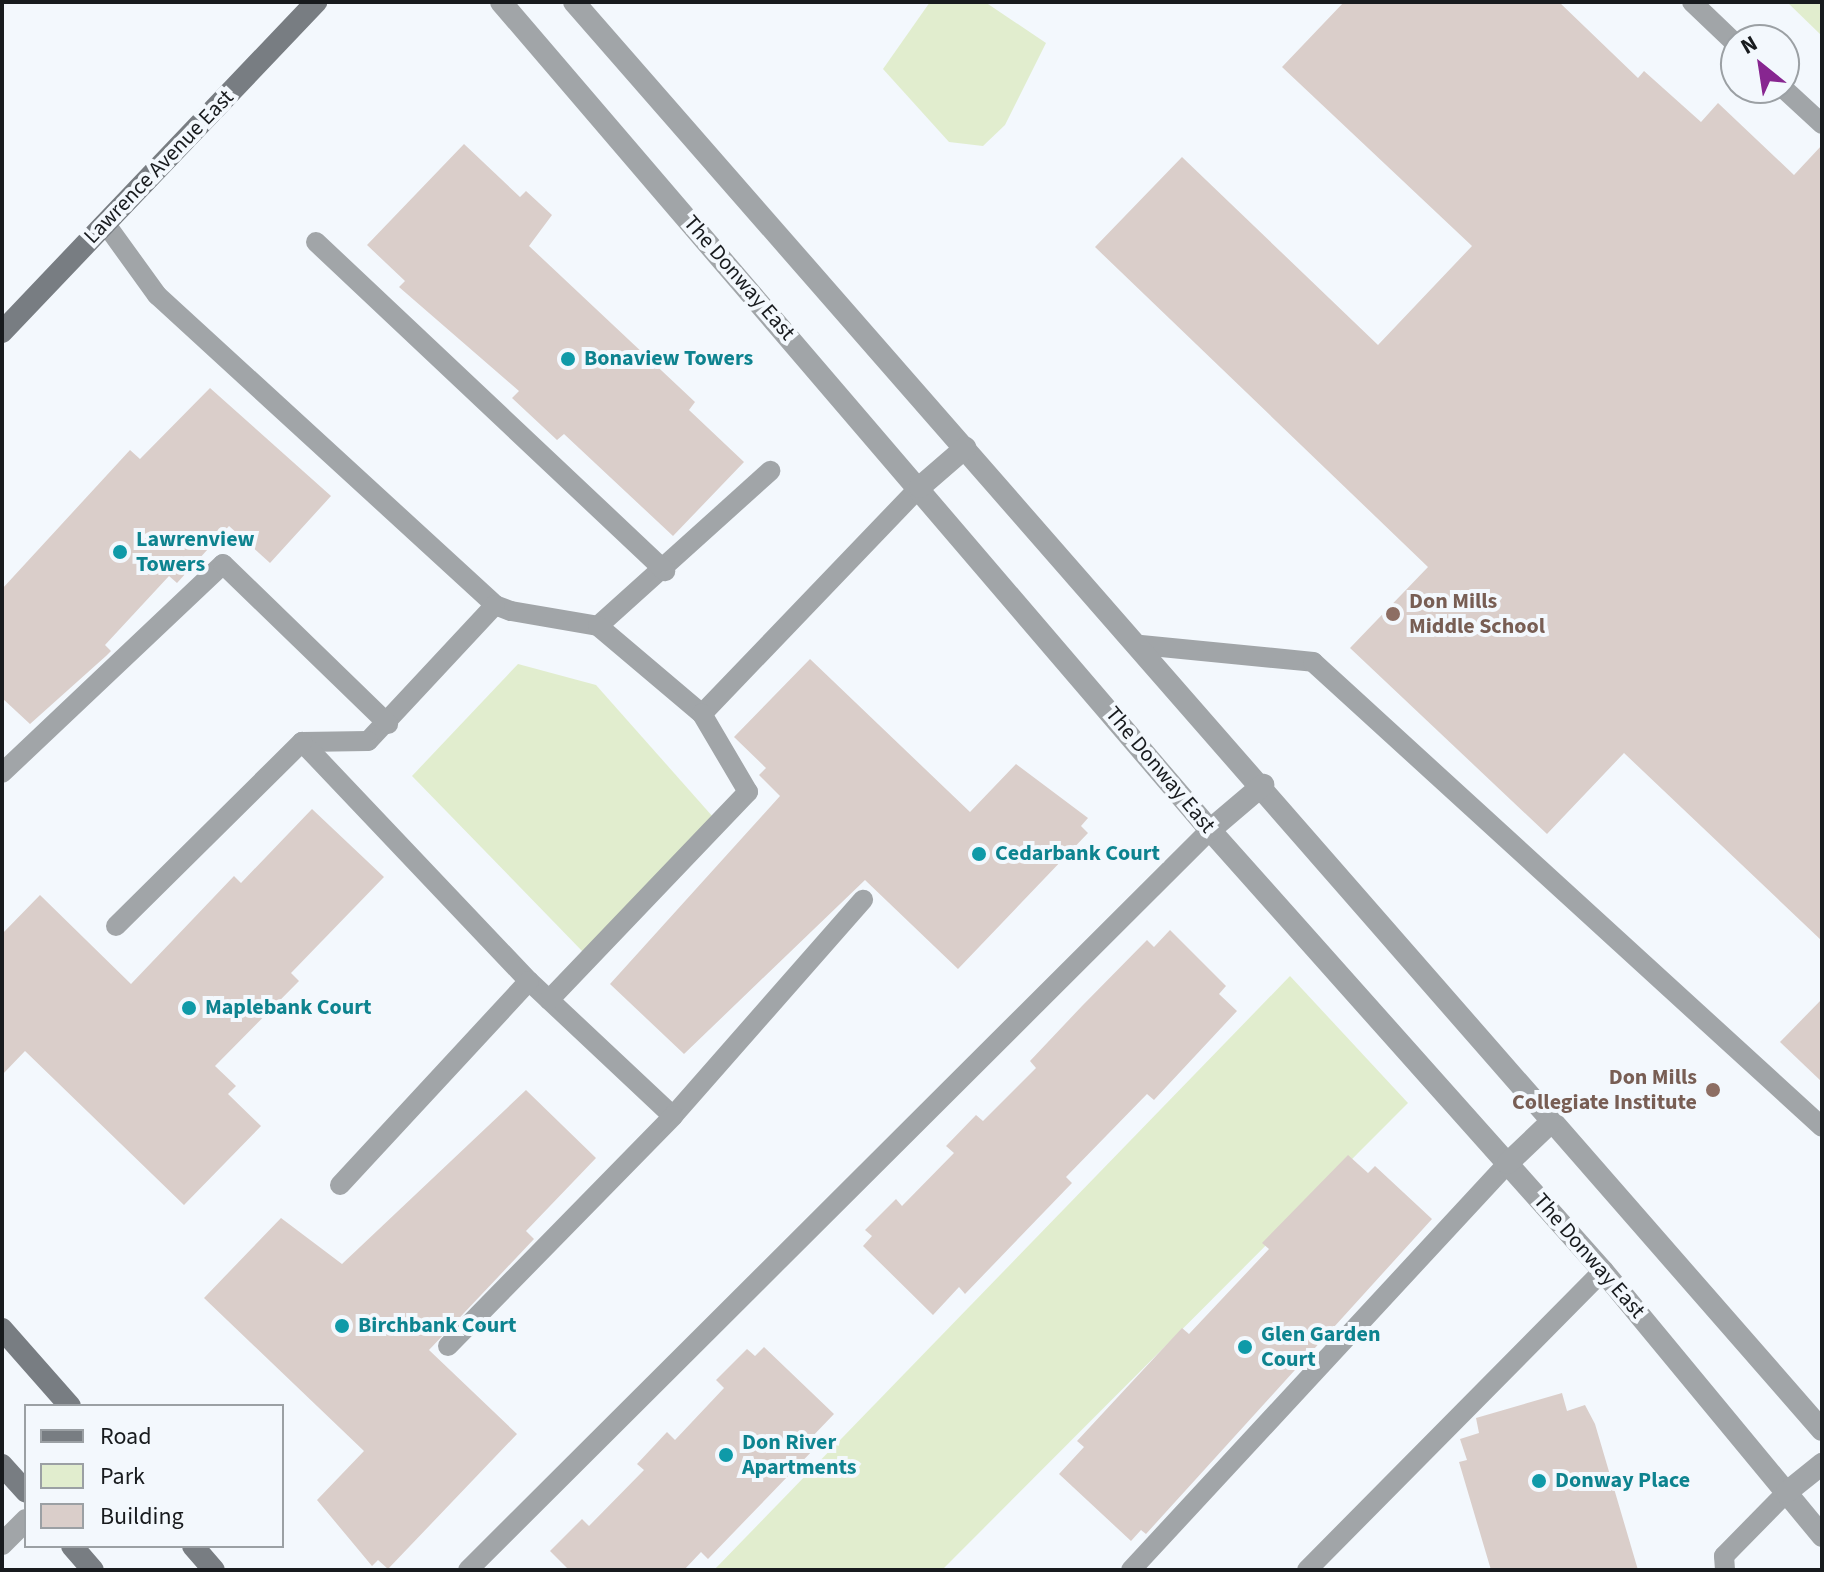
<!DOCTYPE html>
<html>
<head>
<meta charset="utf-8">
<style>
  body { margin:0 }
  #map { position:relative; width:1824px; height:1572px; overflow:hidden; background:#f3f8fd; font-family:"Source Sans 3",sans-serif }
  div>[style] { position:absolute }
  .green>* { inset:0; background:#e1edce }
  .building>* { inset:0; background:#daceca }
  .service>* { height:20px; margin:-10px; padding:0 10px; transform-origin:10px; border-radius:10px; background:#a1a5a8 }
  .minor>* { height:22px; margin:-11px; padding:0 11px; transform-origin:11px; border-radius:11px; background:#a1a5a8 }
  .tertiary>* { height:22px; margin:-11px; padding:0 11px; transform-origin:11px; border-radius:11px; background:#a1a5a8 }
  .secondary>* { height:22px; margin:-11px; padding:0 11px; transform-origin:11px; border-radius:11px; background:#787d82 }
  .dots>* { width:22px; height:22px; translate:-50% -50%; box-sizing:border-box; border:4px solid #f3f8fd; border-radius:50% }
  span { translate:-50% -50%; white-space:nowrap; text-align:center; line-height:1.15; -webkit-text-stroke:8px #f3f8fd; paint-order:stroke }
  .street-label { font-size:22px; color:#181b1e }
  .culture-label { font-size:22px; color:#0d838f; font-weight:700 }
  .left { translate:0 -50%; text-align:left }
  .education-label { font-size:22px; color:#785e54; font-weight:700 }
  .right { translate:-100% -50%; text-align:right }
  .frame { position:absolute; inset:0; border:4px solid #181b1e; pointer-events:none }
  .legend { position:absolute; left:24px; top:1404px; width:260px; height:144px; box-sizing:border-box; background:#f3f8fd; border:2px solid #9ba0a4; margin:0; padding:10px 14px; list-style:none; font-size:24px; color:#181b1e }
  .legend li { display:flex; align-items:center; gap:16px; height:40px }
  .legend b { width:40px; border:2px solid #9ba0a4 }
  .north { position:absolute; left:1720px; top:24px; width:80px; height:80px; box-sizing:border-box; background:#f3f8fd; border:2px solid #9ba0a4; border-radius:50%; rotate:330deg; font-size:22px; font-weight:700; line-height:32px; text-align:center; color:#181b1e }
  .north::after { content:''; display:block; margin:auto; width:28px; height:36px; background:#872690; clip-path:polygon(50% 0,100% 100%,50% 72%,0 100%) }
</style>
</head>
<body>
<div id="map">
  <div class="green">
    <div style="clip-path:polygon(930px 2px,985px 2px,1046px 43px,1005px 125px,983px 146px,949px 142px,883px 69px)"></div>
    <div style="clip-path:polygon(1787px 2px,1822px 2px,1822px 36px)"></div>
    <div style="clip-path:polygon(518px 664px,596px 685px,721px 826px,583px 952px,412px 776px)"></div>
    <div style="clip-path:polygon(1290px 976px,1408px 1103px,942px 1570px,714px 1570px)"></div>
  </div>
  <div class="building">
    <div style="clip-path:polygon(1344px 2px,1559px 2px,1638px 78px,1644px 71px,1701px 122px,1718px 103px,1794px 175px,1822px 145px,1822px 941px,1624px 753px,1547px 834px,1350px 648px,1428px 567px,1095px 247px,1182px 157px,1378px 345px,1472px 246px,1282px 67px)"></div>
    <div style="clip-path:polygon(464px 144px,520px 197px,526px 191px,552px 215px,529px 246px,695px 402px,689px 410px,744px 462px,673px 536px,564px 434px,557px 440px,512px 398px,519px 391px,399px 287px,405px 281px,367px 245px)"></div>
    <div style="clip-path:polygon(210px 388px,331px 496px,270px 563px,229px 526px,177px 583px,169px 576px,105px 645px,111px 651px,106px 656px,30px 724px,2px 698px,2px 589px,130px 450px,140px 459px)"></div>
    <div style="clip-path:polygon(810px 659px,970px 812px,1016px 764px,1088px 818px,1081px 826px,1088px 833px,958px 969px,865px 880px,684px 1054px,610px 984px,780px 796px,759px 775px,766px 768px,734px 737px)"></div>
    <div style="clip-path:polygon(312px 809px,384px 877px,291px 973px,299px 981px,215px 1066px,236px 1086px,228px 1094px,261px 1126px,184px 1205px,25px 1051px,2px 1075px,2px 934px,40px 895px,131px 984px,234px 876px,241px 883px)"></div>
    <div style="clip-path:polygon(1170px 930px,1226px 986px,1219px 994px,1237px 1011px,1154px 1100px,1147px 1094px,1066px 1177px,1072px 1183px,965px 1294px,959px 1287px,933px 1315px,863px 1246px,872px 1236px,865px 1230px,896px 1199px,902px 1206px,954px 1153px,946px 1146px,976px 1115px,983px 1121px,1036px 1068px,1030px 1061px,1082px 1006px,1147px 940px,1154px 947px)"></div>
    <div style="clip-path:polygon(1822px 999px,1822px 1082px,1780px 1042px)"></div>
    <div style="clip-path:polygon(526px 1090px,596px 1158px,526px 1231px,534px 1239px,429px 1350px,517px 1434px,388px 1569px,378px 1560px,372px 1566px,317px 1500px,364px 1451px,204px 1298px,281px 1218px,342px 1264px)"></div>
    <div style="clip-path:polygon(1348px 1155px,1368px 1173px,1375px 1166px,1432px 1219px,1146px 1534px,1141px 1530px,1131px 1541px,1059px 1474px,1084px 1447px,1077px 1441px,1182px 1328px,1189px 1334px,1269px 1249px,1262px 1243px)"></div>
    <div style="clip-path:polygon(764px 1347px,834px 1414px,809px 1440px,816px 1447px,708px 1559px,701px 1552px,684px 1570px,569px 1570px,550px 1551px,582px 1519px,589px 1526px,644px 1470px,637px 1464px,667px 1432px,675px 1440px,724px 1388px,716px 1380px,747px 1349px,755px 1356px)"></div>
    <div style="clip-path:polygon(1562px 1393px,1567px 1411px,1585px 1405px,1595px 1424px,1638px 1570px,1491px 1570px,1459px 1462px,1467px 1460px,1460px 1439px,1479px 1433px,1476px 1418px)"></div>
  </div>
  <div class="service">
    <div style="left:1692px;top:2px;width:61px;rotate:43.7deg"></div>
    <div style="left:1783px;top:88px;width:53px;rotate:42.7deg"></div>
    <div style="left:105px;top:223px;width:89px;rotate:54.2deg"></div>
    <div style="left:157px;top:295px;width:459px;rotate:42.5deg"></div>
    <div style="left:495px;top:605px;width:17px;rotate:21deg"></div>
    <div style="left:511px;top:611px;width:88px;rotate:9.8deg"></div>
    <div style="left:598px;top:626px;width:232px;rotate:-42deg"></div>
    <div style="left:316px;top:242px;width:480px;rotate:43.3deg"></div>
    <div style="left:495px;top:605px;width:186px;rotate:133deg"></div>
    <div style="left:368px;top:741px;width:66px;rotate:179.1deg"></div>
    <div style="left:302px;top:742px;width:330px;rotate:46.5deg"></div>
    <div style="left:529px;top:981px;width:197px;rotate:43.2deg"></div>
    <div style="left:673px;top:1116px;width:288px;rotate:-48.7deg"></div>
    <div style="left:598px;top:626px;width:136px;rotate:40.2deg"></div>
    <div style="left:702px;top:714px;width:315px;rotate:-46.2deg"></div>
    <div style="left:1141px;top:645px;width:173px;rotate:5.6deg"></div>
    <div style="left:1313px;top:662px;width:689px;rotate:42.41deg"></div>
    <div style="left:2px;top:773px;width:304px;rotate:-43.4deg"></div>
    <div style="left:223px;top:564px;width:230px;rotate:44.1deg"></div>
    <div style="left:116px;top:926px;width:262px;rotate:-44.7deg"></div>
    <div style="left:549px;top:1000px;width:288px;rotate:-46.3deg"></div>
    <div style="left:748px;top:792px;width:91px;rotate:-120.5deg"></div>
    <div style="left:340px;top:1185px;width:278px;rotate:-47.2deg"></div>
    <div style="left:448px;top:1346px;width:322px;rotate:-45.6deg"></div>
    <div style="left:468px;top:1570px;width:1048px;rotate:-44.92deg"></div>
    <div style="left:1131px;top:1570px;width:555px;rotate:-47.19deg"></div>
    <div style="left:1307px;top:1570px;width:421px;rotate:-45.3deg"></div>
    <div style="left:1725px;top:1570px;width:14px;rotate:-94deg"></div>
    <div style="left:1724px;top:1556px;width:90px;rotate:-45.5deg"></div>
  </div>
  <div class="minor">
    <div style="left:2px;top:1544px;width:34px;rotate:-45deg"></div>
  </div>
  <div class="tertiary">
    <div style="left:501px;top:2px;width:1090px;rotate:49.43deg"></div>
    <div style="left:1210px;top:830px;width:591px;rotate:48.29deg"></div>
    <div style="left:1603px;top:1271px;width:344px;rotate:50.4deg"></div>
    <div style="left:574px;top:2px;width:1896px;rotate:48.85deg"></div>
    <div style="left:920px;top:487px;width:60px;rotate:-40.9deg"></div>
    <div style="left:1210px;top:830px;width:70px;rotate:-40.3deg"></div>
    <div style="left:1508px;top:1163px;width:58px;rotate:-43.6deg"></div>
    <div style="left:1787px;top:1492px;width:45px;rotate:-38.7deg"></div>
  </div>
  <div class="secondary">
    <div style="left:2px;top:332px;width:456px;rotate:-46.4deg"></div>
    <div style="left:2px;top:1329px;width:103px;rotate:48.6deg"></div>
    <div style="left:2px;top:1465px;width:36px;rotate:48deg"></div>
    <div style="left:72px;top:1546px;width:32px;rotate:49deg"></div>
    <div style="left:193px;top:1546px;width:32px;rotate:49deg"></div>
  </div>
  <div class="dots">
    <div style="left:568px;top:359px;background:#0f9aa8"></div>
    <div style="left:120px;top:552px;background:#0f9aa8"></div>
    <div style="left:1393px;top:614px;background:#8d6e63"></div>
    <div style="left:979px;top:854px;background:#0f9aa8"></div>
    <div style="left:189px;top:1008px;background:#0f9aa8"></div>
    <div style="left:1713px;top:1090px;background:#8d6e63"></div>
    <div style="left:342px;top:1326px;background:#0f9aa8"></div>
    <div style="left:1245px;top:1347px;background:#0f9aa8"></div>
    <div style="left:726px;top:1455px;background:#0f9aa8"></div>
    <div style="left:1539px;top:1481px;background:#0f9aa8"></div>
  </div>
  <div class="street-label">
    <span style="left:159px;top:167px;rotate:-46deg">Lawrence Avenue East</span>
    <span style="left:739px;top:278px;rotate:49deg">The Donway East</span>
    <span style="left:1160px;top:770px;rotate:50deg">The Donway East</span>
    <span style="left:1589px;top:1256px;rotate:49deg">The Donway East</span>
  </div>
  <div class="culture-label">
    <span class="left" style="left:584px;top:359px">Bonaview Towers</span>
    <span class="left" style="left:136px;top:552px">Lawrenview<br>Towers</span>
    <span class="left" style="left:995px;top:854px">Cedarbank Court</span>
    <span class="left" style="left:205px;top:1008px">Maplebank Court</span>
    <span class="left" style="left:358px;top:1326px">Birchbank Court</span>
    <span class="left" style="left:1261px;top:1347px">Glen Garden<br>Court</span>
    <span class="left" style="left:742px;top:1455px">Don River<br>Apartments</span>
    <span class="left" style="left:1555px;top:1481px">Donway Place</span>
  </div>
  <div class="education-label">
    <span class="left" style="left:1409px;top:614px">Don Mills<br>Middle School</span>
    <span class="right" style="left:1697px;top:1090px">Don Mills<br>Collegiate Institute</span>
  </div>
  <div class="frame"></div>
  <ul class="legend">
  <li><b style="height:10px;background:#787d82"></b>Road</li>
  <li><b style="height:22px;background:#e1edce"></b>Park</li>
  <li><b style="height:22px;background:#daceca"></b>Building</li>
  </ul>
  <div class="north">N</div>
</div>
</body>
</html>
